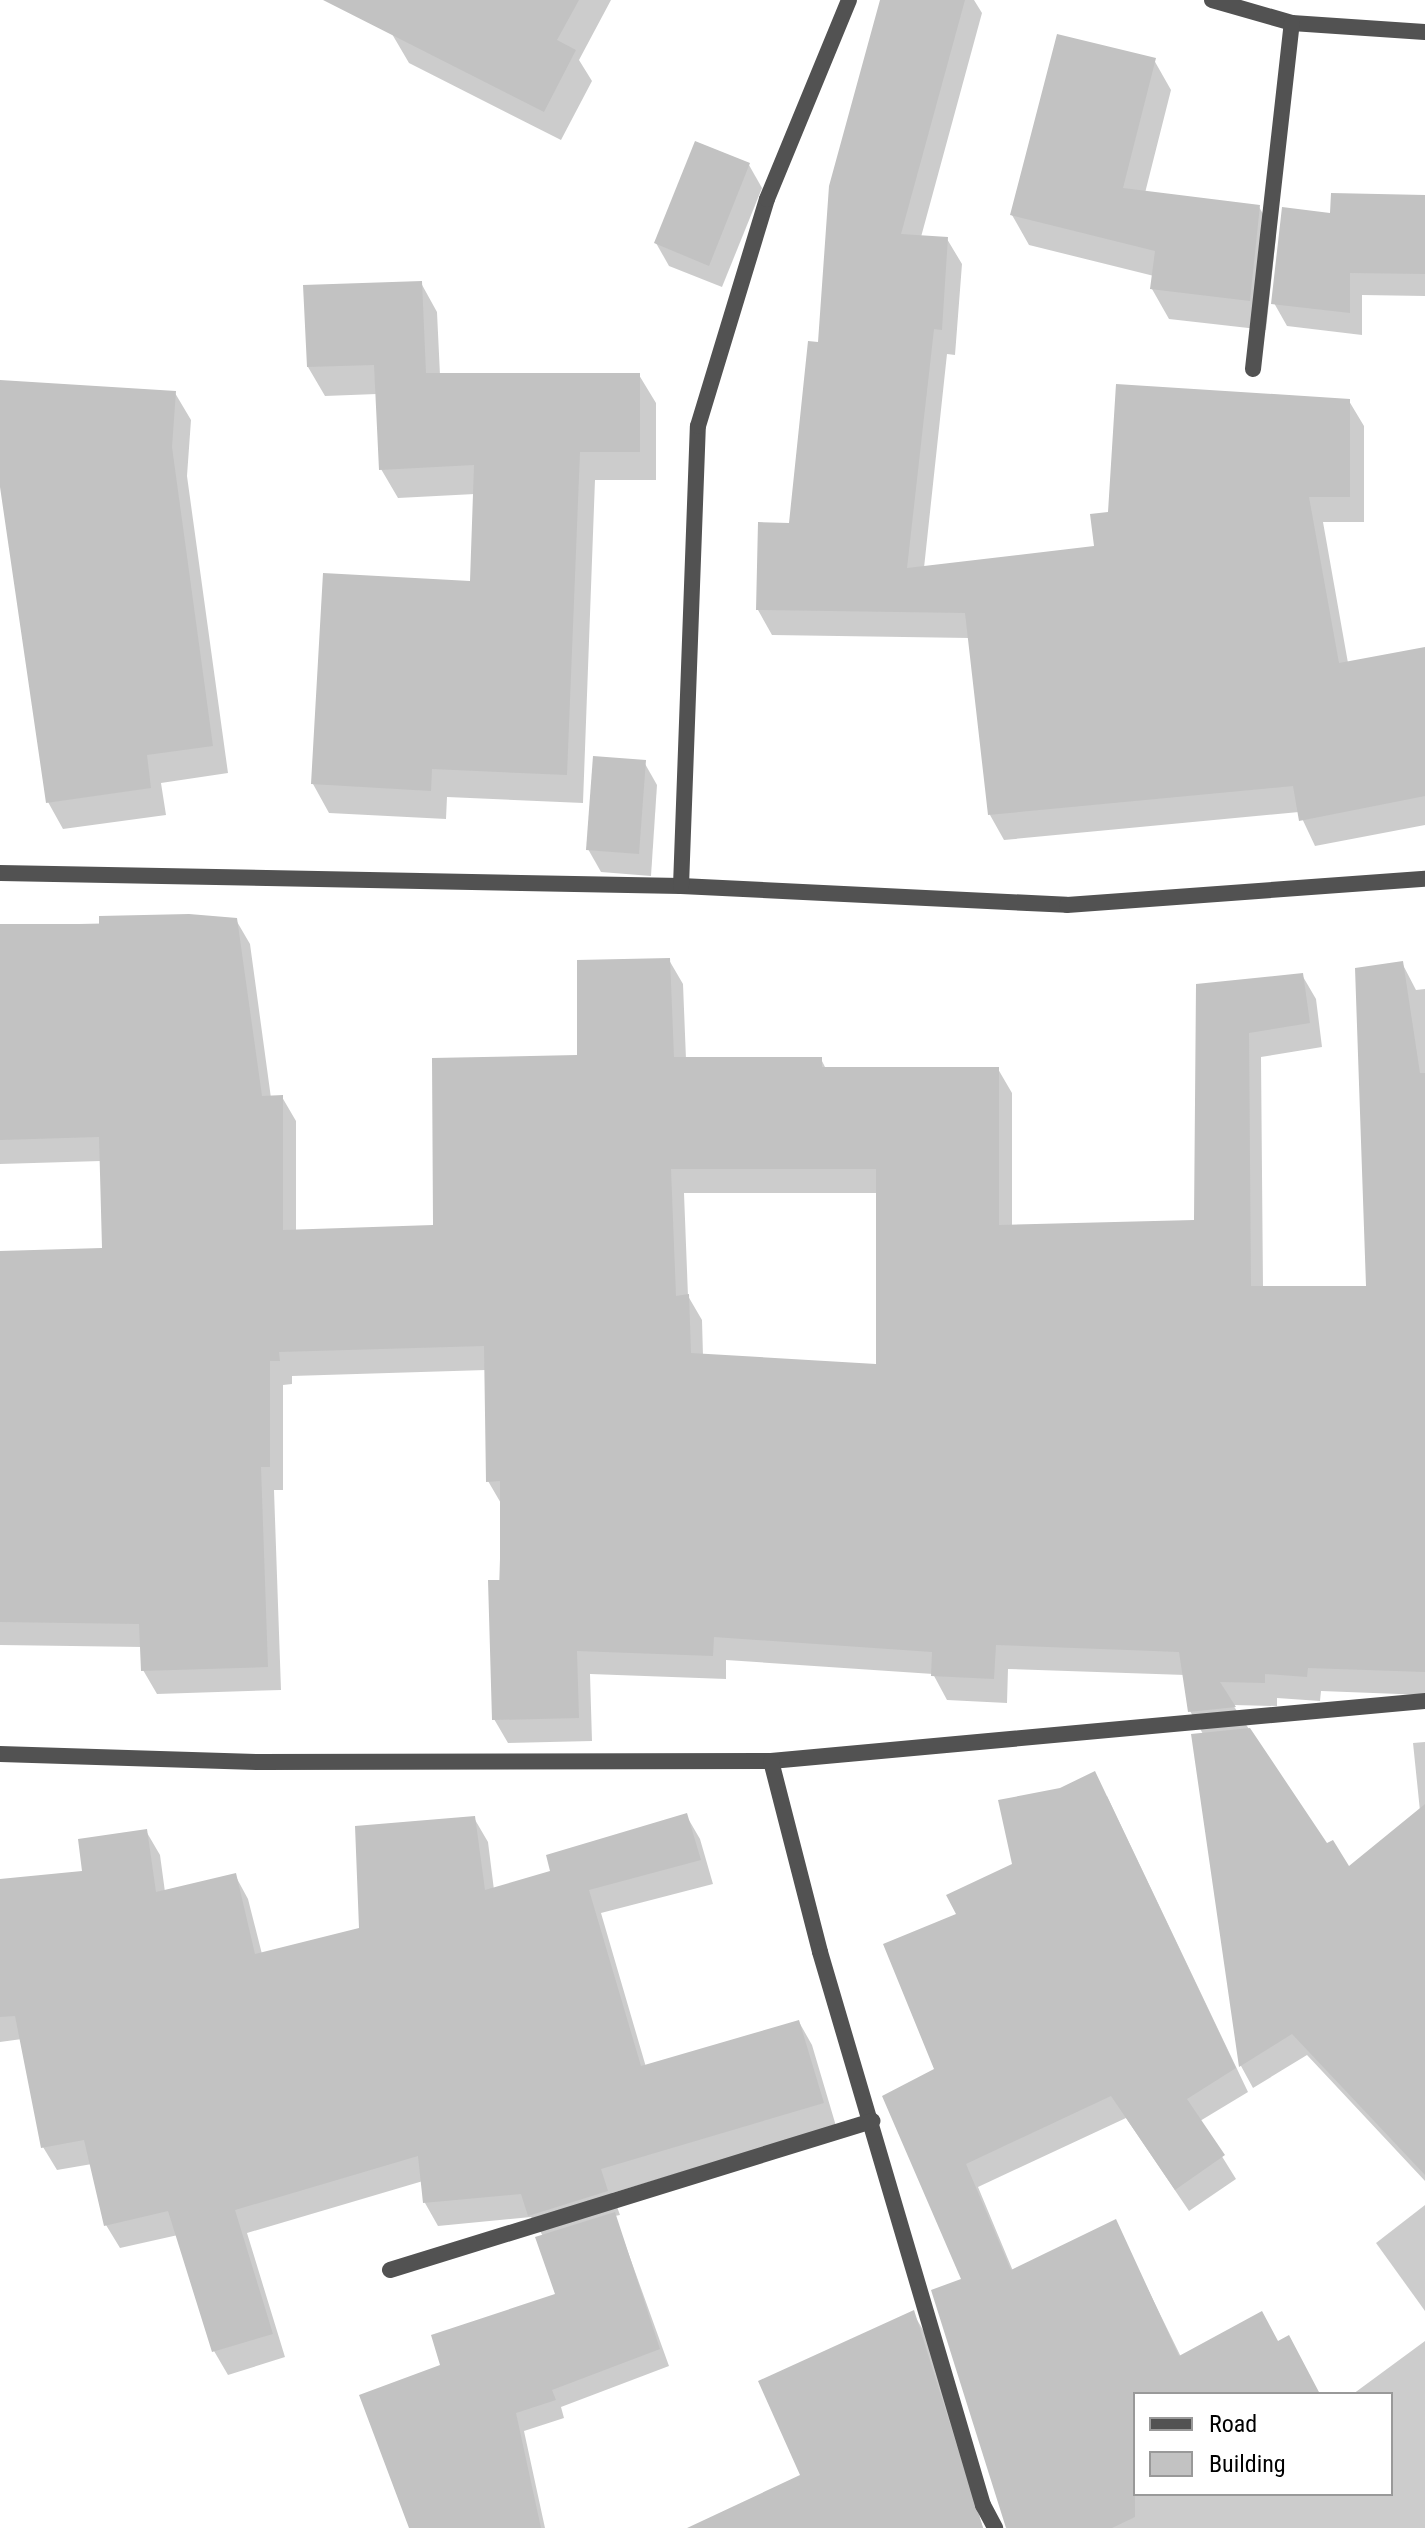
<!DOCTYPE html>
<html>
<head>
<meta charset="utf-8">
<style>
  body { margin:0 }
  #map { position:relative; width:1425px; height:2528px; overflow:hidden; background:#fff; font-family:"Roboto Condensed",sans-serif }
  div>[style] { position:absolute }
  .shadow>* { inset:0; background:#0003 }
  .building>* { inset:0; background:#c2c2c2 }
  .street>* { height:16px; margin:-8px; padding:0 8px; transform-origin:8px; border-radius:8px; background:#525252 }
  span { translate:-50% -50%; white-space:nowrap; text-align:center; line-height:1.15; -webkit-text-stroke:8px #fff; paint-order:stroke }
  .legend { position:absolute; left:1133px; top:2392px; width:260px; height:104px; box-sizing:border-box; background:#fff; border:2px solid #999; margin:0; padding:10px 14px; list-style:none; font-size:24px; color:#000 }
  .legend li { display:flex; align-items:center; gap:16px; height:40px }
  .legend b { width:40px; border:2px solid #999 }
</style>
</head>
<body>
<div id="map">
  <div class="shadow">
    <div style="clip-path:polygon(411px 0,611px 0,579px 60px,592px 81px,561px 140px,409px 63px,392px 34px)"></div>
    <div style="clip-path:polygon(883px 0,974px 0,982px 13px,921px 237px,947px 239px,962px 264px,955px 355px,947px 354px,924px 568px,1096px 548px,1110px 514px,1349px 401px,1364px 426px,1364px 522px,1323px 522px,1348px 663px,1425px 649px,1425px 825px,1315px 846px,1299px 812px,1004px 840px,990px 815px,969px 638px,772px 635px,758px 610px,791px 525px)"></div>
    <div style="clip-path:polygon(1154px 60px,1171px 90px,1145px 193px,1259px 207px,1276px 236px,1266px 330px,1169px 319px,1152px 289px,1154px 276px,1029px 245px,1012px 215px)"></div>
    <div style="clip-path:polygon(749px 165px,762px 188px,722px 287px,669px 266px,656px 243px)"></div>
    <div style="clip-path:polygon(1425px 197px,1425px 296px,1362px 295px,1362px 335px,1287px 326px,1274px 303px,1332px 215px)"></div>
    <div style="clip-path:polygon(421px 283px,437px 312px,440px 375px,639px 375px,656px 403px,656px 480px,595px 480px,583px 803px,447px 797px,446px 819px,329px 813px,313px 784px,472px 583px,475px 494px,398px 498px,381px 469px,377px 394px,325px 396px,308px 367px)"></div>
    <div style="clip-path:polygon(0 382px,175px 393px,191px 420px,187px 476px,228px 773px,161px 783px,166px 815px,63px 829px,48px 802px,0 465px)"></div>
    <div style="clip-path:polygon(644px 762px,657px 785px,651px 876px,601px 872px,588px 849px)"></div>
    <div style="clip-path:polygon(evenodd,236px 920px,250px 944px,271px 1098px,282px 1097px,296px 1121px,296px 1232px,435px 1227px,669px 960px,683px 984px,686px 1059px,821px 1059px,826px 1069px,998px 1069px,1012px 1093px,1012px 1227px,1196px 1222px,1198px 986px,1302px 975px,1316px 999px,1322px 1047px,1261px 1057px,1263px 1288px,1368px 1288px,1402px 963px,1416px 990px,1425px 989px,1425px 1695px,1321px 1691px,1320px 1701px,1277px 1698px,1277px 1706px,1233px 1705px,1327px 1846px,1349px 1869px,1420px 1811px,1413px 1743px,1425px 1742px,1425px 2181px,1307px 2055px,1253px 2088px,1241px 2066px,1193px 1735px,1203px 1734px,1190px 1711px,1185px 1675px,1008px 1669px,1007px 1703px,947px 1700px,933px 1674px,726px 1660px,726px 1679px,590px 1674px,592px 1741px,508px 1743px,494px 1719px,502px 1505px,488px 1481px,486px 1370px,292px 1376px,292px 1384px,283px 1385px,283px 1490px,274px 1490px,281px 1690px,157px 1694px,143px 1670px,142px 1647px,0 1645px,0 1253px,104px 1250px,101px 1161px,0 1164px,0 926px,236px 920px,684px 1193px,878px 1193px,878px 1366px,703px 1356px,702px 1320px,688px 1296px,684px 1193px)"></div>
    <div style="clip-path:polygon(1107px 1796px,1248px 2092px,1200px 2121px,1236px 2179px,1189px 2211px,1126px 2118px,978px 2187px,1013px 2271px,1115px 2222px,1181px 2357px,1278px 2343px,1319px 2394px,1135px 2394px,1135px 2494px,1391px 2494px,1391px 2394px,1353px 2394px,1425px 2341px,1425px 2528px,1007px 2528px,934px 2291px,964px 2280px,936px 2070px,958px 1915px)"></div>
    <div style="clip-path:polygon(686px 1815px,700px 1839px,713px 1884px,601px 1913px,646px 2067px,799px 2022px,812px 2045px,836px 2126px,612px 2193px,620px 2215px,615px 2216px,669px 2366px,561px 2407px,564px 2418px,524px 2431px,545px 2528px,411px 2528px,442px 2366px,557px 2296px,543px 2236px,531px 2217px,438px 2226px,425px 2203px,423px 2181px,247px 2233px,285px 2357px,228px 2375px,214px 2351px,178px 2235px,120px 2248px,106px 2225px,92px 2164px,57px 2170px,43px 2147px,22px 2039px,0 2042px,0 1881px,84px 1873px,146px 1831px,160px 1855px,165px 1892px,235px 1875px,248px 1899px,262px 1954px,361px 1929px,474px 1818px,488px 1842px,494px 1890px,553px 1873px)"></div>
    <div style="clip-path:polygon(1425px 2205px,1425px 2311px,1376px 2243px)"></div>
    <div style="clip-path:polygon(913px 2313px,926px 2335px,983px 2528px,692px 2528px,803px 2476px)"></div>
  </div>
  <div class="building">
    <div style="clip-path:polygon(323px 0,579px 0,557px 40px,576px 50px,544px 112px)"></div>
    <div style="clip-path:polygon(880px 0,965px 0,901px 234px,948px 237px,942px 330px,934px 329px,907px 568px,1094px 546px,1090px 514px,1108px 512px,1116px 384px,1350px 399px,1350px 497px,1309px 497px,1339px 663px,1425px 647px,1425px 796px,1299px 821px,1293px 786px,988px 815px,965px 613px,756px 610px,758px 522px,789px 523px,808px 341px,818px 342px,829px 186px)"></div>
    <div style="clip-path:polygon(1057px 34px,1156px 58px,1123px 188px,1260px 205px,1250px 301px,1150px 289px,1155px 251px,1010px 215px)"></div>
    <div style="clip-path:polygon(695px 141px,750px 163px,709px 266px,654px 243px)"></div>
    <div style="clip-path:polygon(1331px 193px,1425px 195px,1425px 274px,1350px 273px,1350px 313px,1271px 304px,1282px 207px,1330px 213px)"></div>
    <div style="clip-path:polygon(422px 281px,426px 373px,640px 373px,640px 452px,580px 452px,567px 775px,432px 769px,431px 791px,311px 784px,323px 573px,470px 581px,474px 465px,379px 470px,374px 365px,307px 367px,303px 285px)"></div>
    <div style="clip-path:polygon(0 380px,176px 391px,172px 447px,213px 746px,147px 755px,151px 788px,46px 803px,0 487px)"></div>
    <div style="clip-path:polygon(593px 756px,646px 760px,639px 854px,586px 850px)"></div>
    <div style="clip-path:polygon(evenodd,189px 914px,237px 918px,262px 1096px,283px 1095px,283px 1230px,433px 1225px,432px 1058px,577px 1055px,577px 960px,670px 958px,674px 1057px,822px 1057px,822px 1067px,999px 1067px,999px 1225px,1194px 1220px,1196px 984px,1303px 973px,1310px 1023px,1249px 1033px,1251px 1286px,1366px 1286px,1355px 968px,1403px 961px,1420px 1073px,1425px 1073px,1425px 1672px,1308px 1668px,1307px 1677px,1265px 1674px,1265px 1683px,1220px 1682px,1236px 1707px,1188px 1712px,1179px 1652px,996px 1645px,994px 1679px,931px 1676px,932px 1652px,714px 1637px,713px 1656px,577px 1651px,579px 1718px,492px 1720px,488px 1580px,500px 1580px,500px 1481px,486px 1482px,484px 1346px,279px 1352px,280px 1361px,270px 1361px,270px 1467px,261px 1467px,268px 1667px,141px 1671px,139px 1624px,0 1622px,0 1251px,102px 1248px,99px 1137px,0 1140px,0 924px,99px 924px,99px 916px,189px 914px,671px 1169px,876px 1169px,876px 1364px,691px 1353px,689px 1294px,676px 1296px,671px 1169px)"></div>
    <div style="clip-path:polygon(1250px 1728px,1327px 1843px,1333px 1840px,1349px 1866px,1425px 1804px,1425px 2175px,1292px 2034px,1239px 2067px,1191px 1734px)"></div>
    <div style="clip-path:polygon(1095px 1771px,1236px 2068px,1187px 2099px,1225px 2155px,1175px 2190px,1111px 2096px,966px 2164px,1011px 2270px,1116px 2219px,1179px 2356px,1262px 2311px,1278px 2341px,1289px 2335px,1320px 2394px,1135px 2394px,1135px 2517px,1112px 2528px,1006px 2528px,931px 2290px,961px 2279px,882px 2096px,934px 2069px,883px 1944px,956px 1914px,946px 1895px,1012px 1864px,998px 1800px,1060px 1788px)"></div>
    <div style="clip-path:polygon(687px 1813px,701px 1860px,589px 1890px,641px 2066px,799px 2020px,824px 2103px,601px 2169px,608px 2191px,528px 2216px,521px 2194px,423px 2203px,418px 2156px,235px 2210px,273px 2334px,212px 2352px,168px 2211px,104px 2226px,84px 2140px,41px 2148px,15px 2016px,0 2017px,0 1879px,82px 1871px,78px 1839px,147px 1829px,156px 1892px,236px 1873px,255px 1954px,359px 1928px,355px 1826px,475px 1816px,485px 1890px,550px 1871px,546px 1855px)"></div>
    <div style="clip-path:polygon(615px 2212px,660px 2349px,552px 2390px,556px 2400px,516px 2413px,541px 2528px,409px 2528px,359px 2395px,440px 2365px,431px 2335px,555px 2294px,535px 2237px)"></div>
    <div style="clip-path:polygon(914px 2310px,983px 2528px,687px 2528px,800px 2475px,758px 2381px)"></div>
  </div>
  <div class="street">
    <div style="left:1212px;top:0;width:83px;rotate:16deg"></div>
    <div style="left:1292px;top:23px;width:133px;rotate:3.9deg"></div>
    <div style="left:1253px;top:369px;width:348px;rotate:-83.6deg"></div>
    <div style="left:0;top:873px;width:681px;rotate:1.09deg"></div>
    <div style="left:681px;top:886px;width:386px;rotate:2.8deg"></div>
    <div style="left:1067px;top:905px;width:359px;rotate:-4.2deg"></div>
    <div style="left:681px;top:886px;width:460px;rotate:-87.9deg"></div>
    <div style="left:698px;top:426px;width:237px;rotate:-73.1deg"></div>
    <div style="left:767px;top:199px;width:215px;rotate:-67.6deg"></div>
    <div style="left:0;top:1754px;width:258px;rotate:1.8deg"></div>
    <div style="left:258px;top:1762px;width:513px;rotate:-0.11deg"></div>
    <div style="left:771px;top:1761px;width:657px;rotate:-5.24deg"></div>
    <div style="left:771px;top:1761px;width:197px;rotate:75.6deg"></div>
    <div style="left:820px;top:1952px;width:577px;rotate:73.58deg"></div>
    <div style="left:983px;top:2505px;width:26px;rotate:62deg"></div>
    <div style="left:390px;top:2270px;width:505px;rotate:-17.18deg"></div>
  </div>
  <ul class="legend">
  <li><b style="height:10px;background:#525252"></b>Road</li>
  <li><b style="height:22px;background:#c2c2c2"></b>Building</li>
  </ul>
</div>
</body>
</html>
